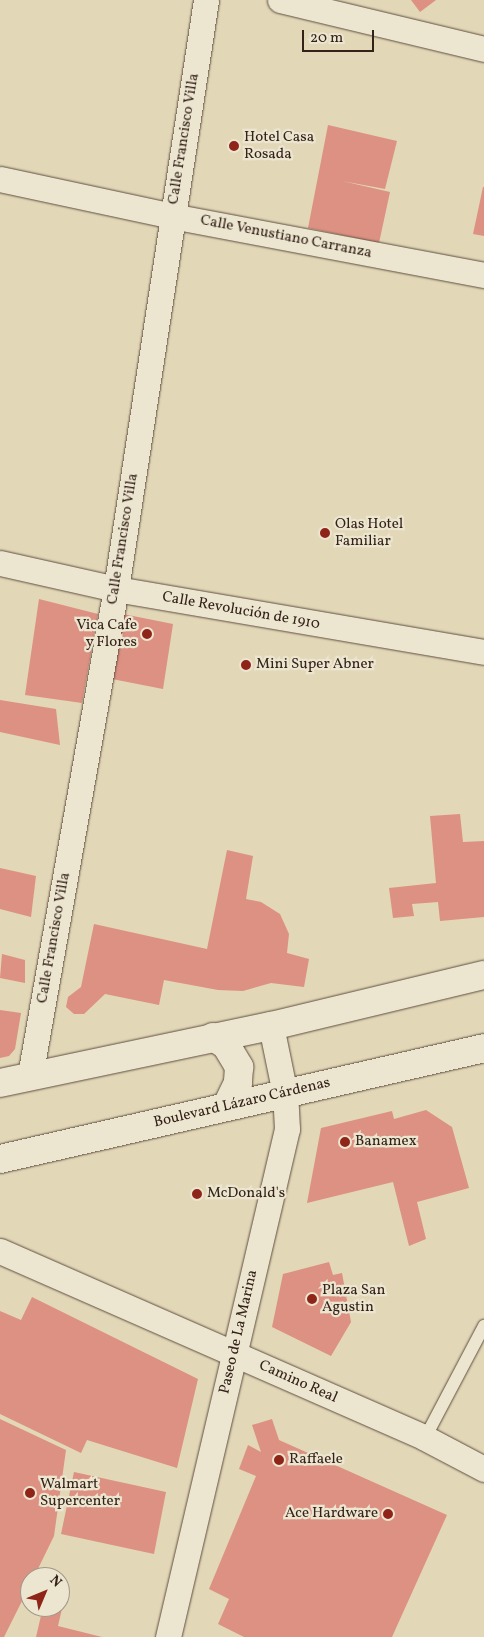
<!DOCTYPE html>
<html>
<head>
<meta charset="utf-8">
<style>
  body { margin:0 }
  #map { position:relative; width:484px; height:1637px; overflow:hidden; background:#e2d7b7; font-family:Vollkorn,serif }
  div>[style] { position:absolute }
  .building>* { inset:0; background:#dd9182 }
  .roads { filter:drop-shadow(0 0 1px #604f40) drop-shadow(0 0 1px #604f40) }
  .service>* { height:12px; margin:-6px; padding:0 6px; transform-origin:6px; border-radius:6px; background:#ece5d0 }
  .minor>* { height:25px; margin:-12.5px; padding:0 12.5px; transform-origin:12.5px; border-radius:12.5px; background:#ece5d0 }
  .secondary>* { height:28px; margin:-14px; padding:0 14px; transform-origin:14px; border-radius:14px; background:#ece5d0 }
  .dots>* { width:14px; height:14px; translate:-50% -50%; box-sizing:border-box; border:2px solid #ece5d0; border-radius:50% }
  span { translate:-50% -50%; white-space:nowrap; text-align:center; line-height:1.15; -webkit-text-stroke:4.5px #ece5d0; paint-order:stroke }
  .poi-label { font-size:15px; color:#342219 }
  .left { translate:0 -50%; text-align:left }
  .right { translate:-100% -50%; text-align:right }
  .street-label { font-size:15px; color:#342219 }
  .north { position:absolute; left:20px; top:1567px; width:50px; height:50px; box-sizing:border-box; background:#ece5d0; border:1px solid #a29787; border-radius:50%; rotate:45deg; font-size:14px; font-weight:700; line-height:20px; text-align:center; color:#342219 }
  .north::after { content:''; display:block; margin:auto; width:18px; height:22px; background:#8f2418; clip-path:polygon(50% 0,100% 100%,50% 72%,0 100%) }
  .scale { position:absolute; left:302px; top:30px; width:72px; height:22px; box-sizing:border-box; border:2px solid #342219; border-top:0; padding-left:6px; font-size:15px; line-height:18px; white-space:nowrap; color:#342219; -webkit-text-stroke:4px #ece5d0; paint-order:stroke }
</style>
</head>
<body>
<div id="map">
  <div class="building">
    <div style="clip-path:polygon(411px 0,436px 0,420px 12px)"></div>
    <div style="clip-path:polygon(328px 125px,397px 141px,385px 189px,342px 181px,390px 192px,379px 243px,308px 228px)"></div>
    <div style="clip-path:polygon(483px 187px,484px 187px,484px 236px,473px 234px)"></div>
    <div style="clip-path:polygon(39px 599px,98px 614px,82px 703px,25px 695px)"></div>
    <div style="clip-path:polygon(123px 614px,173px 624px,163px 689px,112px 679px)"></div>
    <div style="clip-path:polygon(0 700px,56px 709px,60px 745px,0 732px)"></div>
    <div style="clip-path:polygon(460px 814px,463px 842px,484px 841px,484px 917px,440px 921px,438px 902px,412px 904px,414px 916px,393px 918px,389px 888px,436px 883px,430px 816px)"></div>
    <div style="clip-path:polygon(227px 850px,253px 856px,246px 899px,261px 902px,280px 914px,289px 934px,287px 953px,309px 959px,304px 987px,271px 983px,243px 991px,218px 990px,164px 980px,159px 1005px,105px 994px,84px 1014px,74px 1014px,66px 1007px,68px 997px,81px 987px,94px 924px,207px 949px)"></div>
    <div style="clip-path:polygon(0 868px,36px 876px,31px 917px,0 909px)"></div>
    <div style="clip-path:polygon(2px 954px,25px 960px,25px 983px,0 978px)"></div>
    <div style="clip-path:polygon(0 1010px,21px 1013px,15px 1049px,9px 1056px,0 1058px)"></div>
    <div style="clip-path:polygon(426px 1110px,452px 1127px,469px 1188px,417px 1202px,426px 1239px,409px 1246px,393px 1182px,307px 1203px,321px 1128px,392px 1111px,394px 1119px)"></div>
    <div style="clip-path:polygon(329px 1262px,333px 1275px,342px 1273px,351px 1322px,331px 1356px,272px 1327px,283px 1274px)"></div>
    <div style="clip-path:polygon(32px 1297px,198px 1379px,177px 1468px,87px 1440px,81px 1453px,0 1414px,0 1311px,21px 1320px)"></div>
    <div style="clip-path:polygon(0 1419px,66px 1450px,54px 1536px,34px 1577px,30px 1577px,30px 1585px,4px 1637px,0 1637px)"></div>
    <div style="clip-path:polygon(272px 1419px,279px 1440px,447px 1515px,392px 1637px,244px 1637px,218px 1624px,229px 1599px,209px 1589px,256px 1476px,239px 1469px,248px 1445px,261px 1452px,252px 1425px)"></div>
    <div style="clip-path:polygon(74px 1472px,166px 1492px,154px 1554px,61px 1534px)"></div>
    <div style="clip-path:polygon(60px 1589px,66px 1591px,58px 1626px,102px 1637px,36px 1637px,43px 1607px,60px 1607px)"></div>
  </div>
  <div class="roads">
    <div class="service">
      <div style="left:425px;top:1438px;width:127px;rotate:-62.2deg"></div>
    </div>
    <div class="minor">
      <div style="left:280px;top:0;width:210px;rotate:13.5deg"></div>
      <div style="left:0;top:179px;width:176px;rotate:12.1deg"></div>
      <div style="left:172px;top:216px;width:318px;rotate:10.7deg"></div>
      <div style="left:0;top:563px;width:119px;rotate:12.6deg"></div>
      <div style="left:116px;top:589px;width:373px;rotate:9.7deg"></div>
      <div style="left:30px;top:1076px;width:495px;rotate:-80deg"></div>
      <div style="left:116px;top:589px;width:596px;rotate:-81.31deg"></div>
      <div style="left:0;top:1251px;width:464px;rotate:23.7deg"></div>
      <div style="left:425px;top:1438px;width:67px;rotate:27.7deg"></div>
      <div style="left:168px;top:1637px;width:522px;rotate:-76.82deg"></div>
      <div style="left:287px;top:1129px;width:35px;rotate:-93deg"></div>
      <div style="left:285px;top:1094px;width:69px;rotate:-101.6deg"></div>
    </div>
    <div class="secondary">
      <div style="left:213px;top:1037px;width:15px;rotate:32deg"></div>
      <div style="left:226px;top:1045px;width:26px;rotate:59deg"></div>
      <div style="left:239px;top:1067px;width:16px;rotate:94deg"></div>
      <div style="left:238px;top:1083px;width:25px;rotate:116deg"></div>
      <div style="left:0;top:1083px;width:277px;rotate:-11.9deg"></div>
      <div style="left:271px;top:1026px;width:219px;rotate:-13.5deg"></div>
      <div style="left:0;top:1159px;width:497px;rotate:-12.9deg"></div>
    </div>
  </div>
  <div class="dots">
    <div style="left:234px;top:146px;background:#8f2418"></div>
    <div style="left:325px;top:533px;background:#8f2418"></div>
    <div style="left:147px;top:634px;background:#8f2418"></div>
    <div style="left:246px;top:665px;background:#8f2418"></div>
    <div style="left:345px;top:1142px;background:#8f2418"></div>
    <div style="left:197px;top:1194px;background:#8f2418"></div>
    <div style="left:312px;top:1299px;background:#8f2418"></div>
    <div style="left:279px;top:1460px;background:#8f2418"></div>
    <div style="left:30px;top:1493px;background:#8f2418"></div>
    <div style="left:388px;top:1514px;background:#8f2418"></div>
  </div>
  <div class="poi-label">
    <span class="left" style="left:244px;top:146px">Hotel Casa<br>Rosada</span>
    <span class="left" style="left:335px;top:533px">Olas Hotel<br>Familiar</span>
    <span class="right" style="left:137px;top:634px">Vica Cafe<br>y Flores</span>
    <span class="left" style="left:256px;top:665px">Mini Super Abner</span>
    <span class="left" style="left:355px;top:1142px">Banamex</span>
    <span class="left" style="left:207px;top:1194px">McDonald's</span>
    <span class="left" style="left:322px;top:1299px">Plaza San<br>Agustin</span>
    <span class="left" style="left:289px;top:1460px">Raffaele</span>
    <span class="left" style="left:40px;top:1493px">Walmart<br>Supercenter</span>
    <span class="right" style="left:378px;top:1514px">Ace Hardware</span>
  </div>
  <div class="street-label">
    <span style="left:184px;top:139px;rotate:-81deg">Calle Francisco Villa</span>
    <span style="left:286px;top:237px;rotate:11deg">Calle Venustiano Carranza</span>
    <span style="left:123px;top:539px;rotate:-81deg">Calle Francisco Villa</span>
    <span style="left:241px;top:611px;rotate:10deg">Calle Revolución de 1910</span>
    <span style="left:54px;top:938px;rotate:-80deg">Calle Francisco Villa</span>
    <span style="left:242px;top:1103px;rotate:-13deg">Boulevard Lázaro Cárdenas</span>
    <span style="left:239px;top:1332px;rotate:-77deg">Paseo de La Marina</span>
    <span style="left:298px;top:1382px;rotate:24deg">Camino Real</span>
  </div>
  <div class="north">N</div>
  <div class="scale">20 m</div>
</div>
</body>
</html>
